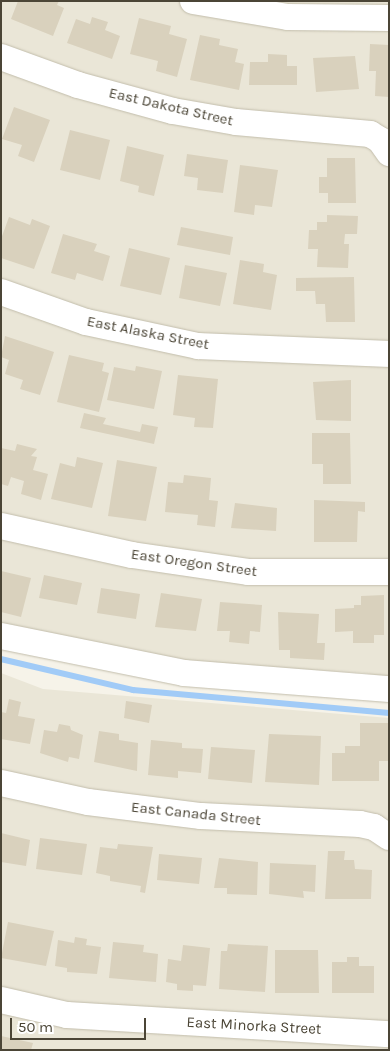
<!DOCTYPE html>
<html>
<head>
<meta charset="utf-8">
<style>
  body { margin:0 }
  #map { position:relative; width:390px; height:1051px; overflow:hidden; background:#f6f3e9; font-family:Karla,sans-serif }
  div>[style] { position:absolute }
  .residential>* { inset:0; background:#eae6d7 }
  .stream>* { height:5.5px; margin:-2.75px; padding:0 2.75px; transform-origin:2.75px; border-radius:2.75px; background:#a1cbf7 }
  .building>* { inset:0; background:#d9d1bd }
  .roads { filter:drop-shadow(0 0 1px #c2bdab) drop-shadow(0 0 1px #c2bdab) }
  .minor>* { height:26px; margin:-13px; padding:0 13px; transform-origin:13px; border-radius:13px; background:#fff }
  span { translate:-50% -50%; white-space:nowrap; text-align:center; line-height:1.15; -webkit-text-stroke:4.5px #fff; paint-order:stroke }
  .street-label { font-size:15px; color:#4b4536 }
  .frame { position:absolute; inset:0; border:2px solid #4b4536; pointer-events:none }
  .scale { position:absolute; left:10px; top:1018px; width:136px; height:22px; box-sizing:border-box; border:2px solid #4b4536; border-top:0; padding-left:6px; font-size:15px; line-height:18px; white-space:nowrap; color:#4b4536; -webkit-text-stroke:4px #fff; paint-order:stroke }
</style>
</head>
<body>
<div id="map">
  <div class="residential">
    <div style="clip-path:polygon(1px 1px,389px 1px,389px 678px,365px 673px,208px 664px,1px 630px)"></div>
    <div style="clip-path:polygon(1px 673px,43px 689px,389px 718px,389px 1050px,1px 1050px)"></div>
  </div>
  <div class="stream">
    <div style="left:1px;top:659px;width:136px;rotate:13.2deg"></div>
    <div style="left:133px;top:690px;width:257px;rotate:5.1deg"></div>
  </div>
  <div class="building">
    <div style="clip-path:polygon(18px 1px,59px 1px,57px 5px,64px 8px,53px 36px,11px 19px)"></div>
    <div style="clip-path:polygon(92px 17px,108px 22px,105px 30px,120px 36px,112px 59px,67px 43px,76px 19px,90px 24px)"></div>
    <div style="clip-path:polygon(139px 18px,171px 26px,169px 34px,187px 39px,177px 77px,156px 71px,158px 61px,130px 54px)"></div>
    <div style="clip-path:polygon(200px 35px,220px 39px,219px 45px,238px 49px,235px 62px,244px 64px,239px 90px,190px 80px)"></div>
    <div style="clip-path:polygon(370px 44px,389px 45px,389px 97px,375px 96px,376px 71px,369px 71px)"></div>
    <div style="clip-path:polygon(268px 54px,287px 55px,287px 66px,297px 66px,297px 85px,249px 85px,250px 62px,268px 62px)"></div>
    <div style="clip-path:polygon(355px 56px,359px 89px,316px 92px,313px 58px)"></div>
    <div style="clip-path:polygon(14px 107px,50px 120px,34px 162px,18px 156px,22px 145px,2px 139px)"></div>
    <div style="clip-path:polygon(70px 130px,110px 140px,100px 180px,60px 170px)"></div>
    <div style="clip-path:polygon(127px 146px,164px 155px,154px 196px,138px 192px,139px 186px,120px 181px)"></div>
    <div style="clip-path:polygon(187px 154px,228px 160px,223px 193px,197px 190px,198px 178px,184px 176px)"></div>
    <div style="clip-path:polygon(327px 158px,355px 158px,356px 203px,328px 203px,328px 193px,319px 193px,319px 177px,327px 177px)"></div>
    <div style="clip-path:polygon(240px 165px,278px 170px,272px 207px,255px 205px,254px 215px,234px 212px)"></div>
    <div style="clip-path:polygon(327px 215px,358px 216px,357px 234px,345px 234px,344px 244px,349px 244px,348px 268px,317px 267px,318px 249px,308px 249px,309px 230px,317px 230px,317px 222px,327px 222px)"></div>
    <div style="clip-path:polygon(9px 217px,30px 225px,32px 219px,50px 226px,34px 269px,1px 258px,1px 239px)"></div>
    <div style="clip-path:polygon(181px 227px,233px 237px,230px 255px,177px 245px)"></div>
    <div style="clip-path:polygon(63px 234px,97px 244px,94px 251px,110px 256px,103px 281px,77px 273px,75px 280px,51px 273px)"></div>
    <div style="clip-path:polygon(129px 248px,170px 258px,161px 295px,120px 286px)"></div>
    <div style="clip-path:polygon(240px 260px,264px 264px,263px 272px,277px 275px,271px 310px,233px 304px)"></div>
    <div style="clip-path:polygon(185px 265px,227px 273px,220px 306px,179px 298px)"></div>
    <div style="clip-path:polygon(354px 277px,355px 322px,326px 322px,325px 304px,316px 304px,315px 291px,296px 291px,296px 278px)"></div>
    <div style="clip-path:polygon(5px 336px,54px 352px,40px 395px,20px 389px,23px 380px,5px 374px,9px 360px,1px 357px)"></div>
    <div style="clip-path:polygon(69px 355px,104px 363px,102px 371px,109px 373px,99px 412px,57px 402px)"></div>
    <div style="clip-path:polygon(136px 366px,162px 371px,154px 409px,107px 400px,114px 367px,135px 371px)"></div>
    <div style="clip-path:polygon(178px 375px,218px 379px,213px 428px,194px 427px,195px 418px,173px 415px)"></div>
    <div style="clip-path:polygon(351px 380px,351px 421px,316px 420px,313px 382px)"></div>
    <div style="clip-path:polygon(84px 413px,106px 418px,103px 424px,140px 432px,142px 424px,158px 427px,154px 444px,80px 428px)"></div>
    <div style="clip-path:polygon(312px 433px,350px 433px,351px 484px,323px 484px,323px 464px,312px 464px)"></div>
    <div style="clip-path:polygon(17px 444px,37px 449px,31px 456px,37px 457px,33px 470px,48px 474px,41px 500px,21px 494px,24px 481px,11px 477px,8px 486px,1px 484px,1px 448px,15px 451px)"></div>
    <div style="clip-path:polygon(77px 457px,103px 463px,92px 508px,51px 499px,60px 463px,75px 467px)"></div>
    <div style="clip-path:polygon(117px 460px,157px 467px,146px 521px,108px 516px)"></div>
    <div style="clip-path:polygon(184px 475px,211px 478px,209px 500px,218px 501px,215px 527px,197px 525px,198px 515px,165px 512px,168px 482px,183px 483px)"></div>
    <div style="clip-path:polygon(314px 500px,365px 502px,365px 512px,358px 511px,357px 542px,314px 542px)"></div>
    <div style="clip-path:polygon(235px 503px,277px 508px,276px 531px,231px 528px)"></div>
    <div style="clip-path:polygon(1px 571px,31px 578px,21px 617px,1px 612px)"></div>
    <div style="clip-path:polygon(44px 575px,82px 583px,77px 605px,39px 598px)"></div>
    <div style="clip-path:polygon(101px 588px,140px 594px,136px 619px,97px 613px)"></div>
    <div style="clip-path:polygon(161px 593px,202px 599px,196px 631px,155px 627px)"></div>
    <div style="clip-path:polygon(384px 595px,384px 635px,374px 635px,374px 643px,353px 643px,353px 631px,335px 632px,335px 609px,354px 608px,354px 605px,361px 605px,361px 596px)"></div>
    <div style="clip-path:polygon(220px 602px,262px 605px,260px 632px,250px 631px,249px 644px,229px 642px,230px 631px,217px 631px)"></div>
    <div style="clip-path:polygon(278px 612px,319px 614px,317px 643px,325px 643px,324px 660px,290px 658px,290px 650px,279px 650px)"></div>
    <div style="clip-path:polygon(9px 699px,21px 702px,18px 716px,35px 719px,30px 744px,1px 739px,1px 712px,6px 713px)"></div>
    <div style="clip-path:polygon(126px 701px,152px 705px,149px 723px,124px 718px)"></div>
    <div style="clip-path:polygon(360px 723px,389px 723px,389px 761px,379px 761px,379px 781px,332px 781px,332px 753px,345px 753px,345px 746px,360px 746px)"></div>
    <div style="clip-path:polygon(59px 724px,70px 726px,71px 730px,83px 735px,79px 759px,69px 757px,68px 762px,40px 753px,44px 730px,57px 732px)"></div>
    <div style="clip-path:polygon(99px 731px,119px 734px,119px 740px,138px 743px,137px 771px,94px 762px)"></div>
    <div style="clip-path:polygon(269px 734px,321px 736px,319px 785px,265px 782px)"></div>
    <div style="clip-path:polygon(151px 740px,182px 743px,182px 748px,203px 749px,201px 773px,178px 771px,178px 778px,148px 775px)"></div>
    <div style="clip-path:polygon(211px 747px,255px 750px,252px 783px,208px 779px)"></div>
    <div style="clip-path:polygon(1px 833px,30px 840px,26px 866px,1px 862px)"></div>
    <div style="clip-path:polygon(40px 838px,87px 844px,82px 875px,36px 869px)"></div>
    <div style="clip-path:polygon(118px 844px,153px 847px,145px 893px,140px 892px,141px 886px,110px 881px,110px 876px,96px 873px,100px 847px,117px 849px)"></div>
    <div style="clip-path:polygon(328px 851px,345px 851px,344px 860px,354px 860px,355px 869px,372px 870px,371px 899px,325px 899px)"></div>
    <div style="clip-path:polygon(159px 854px,202px 858px,199px 884px,157px 880px)"></div>
    <div style="clip-path:polygon(219px 858px,258px 862px,257px 895px,227px 894px,227px 888px,214px 888px)"></div>
    <div style="clip-path:polygon(270px 863px,316px 865px,315px 892px,303px 891px,304px 898px,269px 894px)"></div>
    <div style="clip-path:polygon(8px 922px,54px 931px,46px 966px,1px 958px)"></div>
    <div style="clip-path:polygon(75px 937px,87px 939px,86px 945px,101px 947px,97px 974px,67px 972px,67px 968px,55px 966px,58px 940px,74px 943px)"></div>
    <div style="clip-path:polygon(113px 942px,144px 945px,143px 952px,158px 954px,156px 982px,109px 978px)"></div>
    <div style="clip-path:polygon(228px 944px,268px 946px,265px 992px,219px 989px,221px 951px,227px 951px)"></div>
    <div style="clip-path:polygon(183px 945px,210px 948px,206px 986px,193px 985px,193px 991px,177px 990px,177px 984px,166px 982px,168px 959px,181px 961px)"></div>
    <div style="clip-path:polygon(275px 950px,318px 950px,319px 993px,275px 993px)"></div>
    <div style="clip-path:polygon(347px 957px,359px 957px,359px 966px,374px 966px,374px 993px,332px 993px,332px 962px,347px 962px)"></div>
    <div style="clip-path:polygon(1px 1036px,33px 1043px,31px 1050px,1px 1050px)"></div>
  </div>
  <div class="roads">
    <div class="minor">
      <div style="left:193px;top:1px;width:96px;rotate:9.6deg"></div>
      <div style="left:288px;top:17px;width:101px;rotate:0.6deg"></div>
      <div style="left:1px;top:57px;width:82px;rotate:20deg"></div>
      <div style="left:78px;top:85px;width:98px;rotate:15.3deg"></div>
      <div style="left:173px;top:111px;width:64px;rotate:9.9deg"></div>
      <div style="left:236px;top:122px;width:135px;rotate:5.1deg"></div>
      <div style="left:370px;top:134px;width:12px;rotate:31deg"></div>
      <div style="left:380px;top:140px;width:16px;rotate:55deg"></div>
      <div style="left:1px;top:292px;width:90px;rotate:19.4deg"></div>
      <div style="left:86px;top:322px;width:115px;rotate:12.1deg"></div>
      <div style="left:198px;top:346px;width:191px;rotate:2.4deg"></div>
      <div style="left:1px;top:526px;width:134px;rotate:12.5deg"></div>
      <div style="left:132px;top:555px;width:117px;rotate:8.3deg"></div>
      <div style="left:248px;top:572px;width:141px"></div>
      <div style="left:1px;top:636px;width:187px;rotate:11.4deg"></div>
      <div style="left:184px;top:673px;width:206px;rotate:4.5deg"></div>
      <div style="left:1px;top:783px;width:89px;rotate:12.3deg"></div>
      <div style="left:88px;top:802px;width:114px;rotate:7.1deg"></div>
      <div style="left:201px;top:816px;width:159px;rotate:2.9deg"></div>
      <div style="left:360px;top:824px;width:14px;rotate:12deg"></div>
      <div style="left:374px;top:827px;width:18px;rotate:34deg"></div>
      <div style="left:1px;top:1000px;width:68px;rotate:12.8deg"></div>
      <div style="left:67px;top:1015px;width:323px;rotate:3.4deg"></div>
    </div>
  </div>
  <div class="street-label">
    <span style="left:171px;top:107px;rotate:13deg">East Dakota Street</span>
    <span style="left:148px;top:333px;rotate:11deg">East Alaska Street</span>
    <span style="left:194px;top:563px;rotate:8deg">East Oregon Street</span>
    <span style="left:196px;top:814px;rotate:6deg">East Canada Street</span>
    <span style="left:254px;top:1026px;rotate:3deg">East Minorka Street</span>
  </div>
  <div class="frame"></div>
  <div class="scale">50 m</div>
</div>
</body>
</html>
